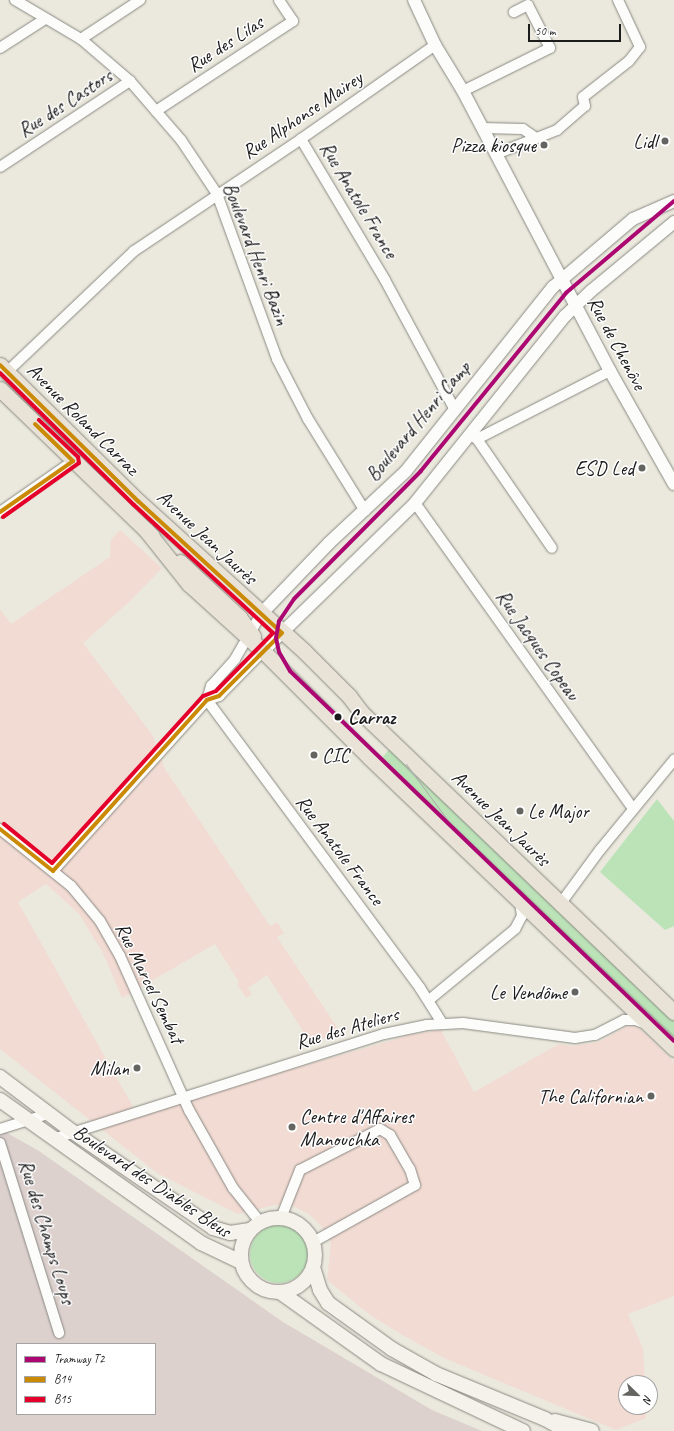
<!DOCTYPE html>
<html>
<head>
<meta charset="utf-8">
<style>
  body { margin:0 }
  #map { position:relative; width:674px; height:1431px; overflow:hidden; background:#ebe9dd; font-family:Caveat,sans-serif }
  div>[style] { position:absolute }
  .built>* { inset:0; background:#f2dbd3 }
  .industrial>* { inset:0; background:#ddd1ce }
  .green>* { inset:0; background:#bce3b8 }
  .round { border-radius:50% }
  .roads { filter:drop-shadow(0 0 1px #8a8983) drop-shadow(0 0 1px #8a8983) }
  .minor>* { height:10px; margin:-5px; padding:0 5px; transform-origin:5px; border-radius:5px; background:#fcfcfa }
  .tertiary>* { height:12px; margin:-6px; padding:0 6px; transform-origin:6px; border-radius:6px; background:#fcfcfa }
  .secondary>* { height:14px; margin:-7px; padding:0 7px; transform-origin:7px; border-radius:7px; background:#f4f2eb }
  .secondary>.ring { margin:-7px; padding:0; box-sizing:content-box; background:none; border:14px solid #f4f2eb; border-radius:50% }
  .primary>* { height:15px; margin:-7.5px; padding:0 7.5px; transform-origin:7.5px; border-radius:7.5px; background:#e9e3d7 }
  .tram>* { height:1px; margin:-0.5px; padding:0 0.5px; transform-origin:0.5px; border-radius:0.5px; background:#afaead }
  .bus-1>* { height:4px; margin:-2px; padding:0 2px; transform-origin:2px; border-radius:2px; background:#cb8a06 }
  .bus-2>* { height:4px; margin:-2px; padding:0 2px; transform-origin:2px; border-radius:2px; background:#e4002b }
  .tram-1>* { height:4px; margin:-2px; padding:0 2px; transform-origin:2px; border-radius:2px; background:#ab0672 }
  .dots>* { width:11px; height:11px; translate:-50% -50%; box-sizing:border-box; border:2px solid #fff; border-radius:50% }
  span { translate:-50% -50%; white-space:nowrap; text-align:center; line-height:1.15; -webkit-text-stroke:3px #fff; paint-order:stroke }
  .street-label { font-size:20px; color:#1c1c1c }
  .poi-label { font-size:20px; color:#1c1c1c }
  .right { translate:-100% -50%; text-align:right }
  .left { translate:0 -50%; text-align:left }
  .stop-label { font-size:20px; color:#1c1c1c; font-weight:700 }
  .legend { position:absolute; left:16px; top:1343px; width:140px; height:72px; box-sizing:border-box; background:#fff; border:1px solid #a4a4a4; margin:0; padding:5px 7px; list-style:none; font-size:12px; color:#1c1c1c }
  .legend li { display:flex; align-items:center; gap:8px; height:20px }
  .legend b { width:20px; border:1px solid #a4a4a4 }
  .north { position:absolute; left:618px; top:1375px; width:40px; height:40px; box-sizing:border-box; background:#fff; border:1px solid #a4a4a4; border-radius:50%; rotate:113deg; font-size:11px; font-weight:700; line-height:16px; text-align:center; color:#1c1c1c }
  .north::after { content:''; display:block; margin:auto; width:14px; height:18px; background:#646460; clip-path:polygon(50% 0,100% 100%,50% 72%,0 100%) }
  .scale { position:absolute; left:528px; top:24px; width:93px; height:18px; box-sizing:border-box; border:2px solid #1c1c1c; border-top:0; padding-left:5px; font-size:12px; line-height:14px; white-space:nowrap; color:#1c1c1c; -webkit-text-stroke:3px #fff; paint-order:stroke }
</style>
</head>
<body>
<div id="map">
  <div class="built">
    <div style="clip-path:polygon(120px 530px,162px 568px,130px 601px,83px 643px,153px 736px,165px 769px,270px 926px,277px 922px,284px 933px,277px 937px,341px 1033px,310px 1042px,267px 975px,248px 988px,252px 994px,246px 998px,237px 984px,239px 982px,215px 944px,122px 998px,103px 953px,79px 914px,46px 884px,18px 902px,137px 1114px,410px 1035px,441px 1030px,474px 1092px,559px 1044px,573px 1046px,599px 1042px,628px 1026px,638px 1027px,674px 1062px,674px 1296px,628px 1314px,643px 1348px,645px 1383px,626px 1383px,626px 1407px,645px 1407px,646px 1418px,616px 1430px,444px 1358px,406px 1337px,370px 1315px,327px 1280px,331px 1242px,322px 1227px,309px 1214px,293px 1206px,275px 1205px,238px 1214px,157px 1173px,0 1049px,0 609px,11px 624px,110px 557px,111px 539px)"></div>
  </div>
  <div class="industrial">
    <div style="clip-path:polygon(evenodd,0 1129px,39px 1151px,283px 1322px,432px 1410px,482px 1431px,0 1431px,0 1129px,17px 1344px,155px 1344px,155px 1414px,17px 1414px,17px 1344px)"></div>
  </div>
  <div class="green">
    <div style="clip-path:polygon(392px 746px,674px 1019px,674px 1045px,380px 760px)"></div>
    <div style="clip-path:polygon(657px 799px,674px 821px,674px 926px,665px 930px,600px 872px)"></div>
    <div class="round" style="left:250px;top:1225px;width:58px;height:58px"></div>
  </div>
  <div class="roads">
    <div class="minor">
      <div style="left:15px;top:0;width:77px;rotate:30.6deg"></div>
      <div style="left:81px;top:39px;width:65px;rotate:40.6deg"></div>
      <div style="left:130px;top:81px;width:78px;rotate:49.2deg"></div>
      <div style="left:181px;top:140px;width:65px;rotate:56.3deg"></div>
      <div style="left:217px;top:194px;width:176px;rotate:70deg"></div>
      <div style="left:277px;top:359px;width:68px;rotate:62.7deg"></div>
      <div style="left:308px;top:419px;width:108px;rotate:58.2deg"></div>
      <div style="left:81px;top:39px;width:71px;rotate:-33.5deg"></div>
      <div style="left:0;top:48px;width:54px;rotate:-32.8deg"></div>
      <div style="left:463px;top:91px;width:97px;rotate:-26.3deg"></div>
      <div style="left:550px;top:48px;width:48px;rotate:-117.1deg"></div>
      <div style="left:528px;top:5px;width:16px;rotate:153deg"></div>
      <div style="left:156px;top:111px;width:164px;rotate:-33.3deg"></div>
      <div style="left:293px;top:21px;width:25px;rotate:-124deg"></div>
      <div style="left:482px;top:128px;width:41px;rotate:1.4deg"></div>
      <div style="left:523px;top:129px;width:16px;rotate:35deg"></div>
      <div style="left:301px;top:139px;width:164px;rotate:59.2deg"></div>
      <div style="left:385px;top:280px;width:148px;rotate:61.7deg"></div>
      <div style="left:496px;top:154px;width:66px;rotate:-21.5deg"></div>
      <div style="left:557px;top:130px;width:37px;rotate:-41deg"></div>
      <div style="left:585px;top:106px;width:9px;rotate:-103deg"></div>
      <div style="left:583px;top:97px;width:58px;rotate:-38deg"></div>
      <div style="left:629px;top:61px;width:18px;rotate:-52deg"></div>
      <div style="left:640px;top:47px;width:52px;rotate:-115.1deg"></div>
      <div style="left:0;top:167px;width:156px;rotate:-33.5deg"></div>
      <div style="left:7px;top:372px;width:175px;rotate:-43.6deg"></div>
      <div style="left:134px;top:251px;width:201px;rotate:-33.8deg"></div>
      <div style="left:301px;top:139px;width:164px;rotate:-35deg"></div>
      <div style="left:472px;top:436px;width:6px;rotate:31deg"></div>
      <div style="left:477px;top:439px;width:132px;rotate:55.5deg"></div>
      <div style="left:477px;top:439px;width:149px;rotate:-27.1deg"></div>
      <div style="left:415px;top:503px;width:376px;rotate:54.5deg"></div>
      <div style="left:0;top:512px;width:89px;rotate:-34.9deg"></div>
      <div style="left:207px;top:700px;width:358px;rotate:53.5deg"></div>
      <div style="left:420px;top:988px;width:41px;rotate:57.8deg"></div>
      <div style="left:207px;top:700px;width:13px;rotate:-18deg"></div>
      <div style="left:219px;top:696px;width:63px;rotate:-45.6deg"></div>
      <div style="left:0;top:829px;width:91px;rotate:38.8deg"></div>
      <div style="left:71px;top:886px;width:45px;rotate:50.4deg"></div>
      <div style="left:100px;top:921px;width:40px;rotate:60.3deg"></div>
      <div style="left:120px;top:956px;width:169px;rotate:65.9deg"></div>
      <div style="left:189px;top:1110px;width:90px;rotate:60.6deg"></div>
      <div style="left:233px;top:1188px;width:43px;rotate:51.5deg"></div>
      <div style="left:53px;top:871px;width:230px;rotate:-48deg"></div>
      <div style="left:207px;top:700px;width:15px;rotate:-74deg"></div>
      <div style="left:211px;top:686px;width:36px;rotate:-48deg"></div>
      <div style="left:235px;top:659px;width:52px;rotate:-60deg"></div>
      <div style="left:561px;top:903px;width:66px;rotate:-53.7deg"></div>
      <div style="left:600px;top:850px;width:117px;rotate:-50.6deg"></div>
      <div style="left:429px;top:1000px;width:112px;rotate:-39.5deg"></div>
      <div style="left:515px;top:929px;width:15px;rotate:-62deg"></div>
      <div style="left:522px;top:916px;width:15px;rotate:-98deg"></div>
      <div style="left:0;top:1129px;width:50px;rotate:-17.4deg"></div>
      <div style="left:53px;top:1139px;width:347px;rotate:-17.6deg"></div>
      <div style="left:384px;top:1034px;width:44px;rotate:-11.8deg"></div>
      <div style="left:427px;top:1025px;width:36px;rotate:-3deg"></div>
      <div style="left:463px;top:1023px;width:113px;rotate:7.6deg"></div>
      <div style="left:575px;top:1038px;width:20px;rotate:-9deg"></div>
      <div style="left:595px;top:1035px;width:33px;rotate:-27deg"></div>
      <div style="left:624px;top:1020px;width:12px"></div>
      <div style="left:636px;top:1020px;width:11px;rotate:22deg"></div>
      <div style="left:0;top:1143px;width:199px;rotate:72.7deg"></div>
      <div style="left:281px;top:1218px;width:52px;rotate:-68.4deg"></div>
      <div style="left:300px;top:1170px;width:90px;rotate:-27.1deg"></div>
      <div style="left:380px;top:1129px;width:12px;rotate:31deg"></div>
      <div style="left:390px;top:1135px;width:39px;rotate:60deg"></div>
      <div style="left:410px;top:1169px;width:17px;rotate:73deg"></div>
      <div style="left:415px;top:1185px;width:117px;rotate:150.8deg"></div>
    </div>
    <div class="tertiary">
      <div style="left:414px;top:0;width:50px;rotate:65deg"></div>
      <div style="left:435px;top:45px;width:54px;rotate:58.7deg"></div>
      <div style="left:463px;top:91px;width:316px;rotate:62.3deg"></div>
      <div style="left:610px;top:371px;width:130px;rotate:60.5deg"></div>
      <div style="left:261px;top:614px;width:98px;rotate:-46.2deg"></div>
      <div style="left:329px;top:543px;width:105px;rotate:-43.1deg"></div>
      <div style="left:406px;top:471px;width:236px;rotate:-51.4deg"></div>
      <div style="left:553px;top:287px;width:105px;rotate:-40.4deg"></div>
      <div style="left:633px;top:219px;width:45px;rotate:-23.7deg"></div>
      <div style="left:263px;top:651px;width:212px;rotate:-44.2deg"></div>
      <div style="left:415px;top:503px;width:240px;rotate:-51.3deg"></div>
      <div style="left:565px;top:316px;width:36px;rotate:-44deg"></div>
      <div style="left:591px;top:291px;width:108px;rotate:-39.7deg"></div>
    </div>
    <div class="secondary">
      <div style="left:0;top:1077px;width:91px;rotate:37deg"></div>
      <div style="left:73px;top:1132px;width:170px;rotate:34.4deg"></div>
      <div style="left:213px;top:1228px;width:18px;rotate:16deg"></div>
      <div style="left:230px;top:1233px;width:20px;rotate:-9deg"></div>
      <div style="left:0;top:1100px;width:247px;rotate:35.4deg"></div>
      <div style="left:201px;top:1243px;width:44px;rotate:25.4deg"></div>
      <div class="ring" style="left:241px;top:1218px;width:60px;height:60px"></div>
      <div style="left:313px;top:1267px;width:24px;rotate:73deg"></div>
      <div style="left:320px;top:1290px;width:15px;rotate:58deg"></div>
      <div style="left:328px;top:1303px;width:79px;rotate:35.7deg"></div>
      <div style="left:392px;top:1349px;width:51px;rotate:29.6deg"></div>
      <div style="left:436px;top:1374px;width:118px;rotate:22.4deg"></div>
      <div style="left:545px;top:1419px;width:25px;rotate:29deg"></div>
      <div style="left:280px;top:1292px;width:124px;rotate:35.5deg"></div>
      <div style="left:381px;top:1364px;width:157px;rotate:25.3deg"></div>
      <div style="left:555px;top:1421px;width:38px;rotate:15deg"></div>
    </div>
    <div class="primary">
      <div style="left:0;top:365px;width:194px;rotate:44.6deg"></div>
      <div style="left:138px;top:501px;width:224px;rotate:42.1deg"></div>
      <div style="left:304px;top:651px;width:64px;rotate:45deg"></div>
      <div style="left:349px;top:696px;width:20px;rotate:53deg"></div>
      <div style="left:361px;top:712px;width:434px;rotate:43.8deg"></div>
      <div style="left:0;top:389px;width:211px;rotate:44deg"></div>
      <div style="left:146px;top:530px;width:69px;rotate:51.5deg"></div>
      <div style="left:189px;top:584px;width:100px;rotate:42.2deg"></div>
      <div style="left:263px;top:651px;width:151px;rotate:45deg"></div>
      <div style="left:370px;top:758px;width:421px;rotate:43.7deg"></div>
      <div style="left:180px;top:562px;width:81px;rotate:43deg"></div>
      <div style="left:239px;top:617px;width:24px;rotate:54deg"></div>
    </div>
  </div>
  <div class="tram">
    <div style="left:406px;top:764px;width:82px;rotate:53.4deg"></div>
  </div>
  <div class="bus-1">
    <div style="left:0;top:365px;width:194px;rotate:44.6deg"></div>
    <div style="left:138px;top:501px;width:195px;rotate:42.5deg"></div>
    <div style="left:282px;top:633px;width:89px;rotate:135deg"></div>
    <div style="left:219px;top:696px;width:13px;rotate:162deg"></div>
    <div style="left:207px;top:700px;width:230px;rotate:132deg"></div>
    <div style="left:53px;top:871px;width:68px;rotate:-141.6deg"></div>
    <div style="left:0;top:512px;width:89px;rotate:-34.9deg"></div>
    <div style="left:73px;top:461px;width:53px;rotate:-135.8deg"></div>
  </div>
  <div class="bus-2">
    <div style="left:0;top:373px;width:188px;rotate:44.6deg"></div>
    <div style="left:134px;top:505px;width:189px;rotate:42.6deg"></div>
    <div style="left:273px;top:633px;width:81px;rotate:134.5deg"></div>
    <div style="left:216px;top:691px;width:14px;rotate:159deg"></div>
    <div style="left:203px;top:696px;width:225px;rotate:132.1deg"></div>
    <div style="left:52px;top:863px;width:62px;rotate:-140.9deg"></div>
    <div style="left:3px;top:517px;width:93px;rotate:-35.4deg"></div>
    <div style="left:79px;top:463px;width:6px;rotate:-99deg"></div>
    <div style="left:78px;top:457px;width:54px;rotate:-136.5deg"></div>
  </div>
  <div class="tram-1">
    <div style="left:674px;top:201px;width:142px;rotate:139.6deg"></div>
    <div style="left:566px;top:293px;width:230px;rotate:129.2deg"></div>
    <div style="left:421px;top:471px;width:180px;rotate:134.8deg"></div>
    <div style="left:294px;top:599px;width:27px;rotate:124deg"></div>
    <div style="left:279px;top:621px;width:17px;rotate:100deg"></div>
    <div style="left:276px;top:638px;width:14px;rotate:78deg"></div>
    <div style="left:279px;top:652px;width:22px;rotate:60deg"></div>
    <div style="left:290px;top:671px;width:533px;rotate:43.94deg"></div>
  </div>
  <div class="dots">
    <div style="left:665px;top:141px;background:#646460"></div>
    <div style="left:544px;top:145px;background:#646460"></div>
    <div style="left:642px;top:468px;background:#646460"></div>
    <div style="left:338px;top:717px;background:#1c1c1c"></div>
    <div style="left:314px;top:755px;background:#646460"></div>
    <div style="left:520px;top:811px;background:#646460"></div>
    <div style="left:575px;top:992px;background:#646460"></div>
    <div style="left:137px;top:1068px;background:#646460"></div>
    <div style="left:651px;top:1096px;background:#646460"></div>
    <div style="left:292px;top:1127px;background:#646460"></div>
  </div>
  <div class="street-label">
    <span style="left:225px;top:44px;rotate:-33deg">Rue des Lilas</span>
    <span style="left:65px;top:103px;rotate:-33deg">Rue des Castors</span>
    <span style="left:302px;top:115px;rotate:-34deg">Rue Alphonse Mairey</span>
    <span style="left:359px;top:200px;rotate:59deg">Rue Anatole France</span>
    <span style="left:256px;top:254px;rotate:69deg">Boulevard Henri Bazin</span>
    <span style="left:617px;top:343px;rotate:62deg">Rue de Chenôve</span>
    <span style="left:83px;top:419px;rotate:45deg">Avenue Roland Carraz</span>
    <span style="left:418px;top:421px;rotate:-50deg">Boulevard Henri Camp</span>
    <span style="left:207px;top:537px;rotate:43deg">Avenue Jean Jaurès</span>
    <span style="left:538px;top:645px;rotate:55deg">Rue Jacques Copeau</span>
    <span style="left:501px;top:818px;rotate:44deg">Avenue Jean Jaurès</span>
    <span style="left:340px;top:850px;rotate:53deg">Rue Anatole France</span>
    <span style="left:150px;top:983px;rotate:64deg">Rue Marcel Sembat</span>
    <span style="left:347px;top:1028px;rotate:-16deg">Rue des Ateliers</span>
    <span style="left:152px;top:1181px;rotate:34deg">Boulevard des Diables Bleus</span>
    <span style="left:47px;top:1232px;rotate:73deg">Rue des Champs Loups</span>
  </div>
  <div class="poi-label">
    <span class="right" style="left:657px;top:141px">Lidl</span>
    <span class="right" style="left:536px;top:145px">Pizza kiosque</span>
    <span class="right" style="left:634px;top:468px">ESD Led</span>
    <span class="left" style="left:322px;top:755px">CIC</span>
    <span class="left" style="left:528px;top:811px">Le Major</span>
    <span class="right" style="left:567px;top:992px">Le Vendôme</span>
    <span class="right" style="left:129px;top:1068px">Milan</span>
    <span class="right" style="left:643px;top:1096px">The Californian</span>
    <span class="left" style="left:300px;top:1128px">Centre d'Affaires<br>Manouchka</span>
  </div>
  <div class="stop-label">
    <span class="left" style="left:348px;top:717px">Carraz</span>
  </div>
  <ul class="legend">
  <li><b style="height:5px;background:#ab0672"></b>Tramway T2</li>
  <li><b style="height:5px;background:#cb8a06"></b>B14</li>
  <li><b style="height:5px;background:#e4002b"></b>B15</li>
  </ul>
  <div class="north">N</div>
  <div class="scale">50 m</div>
</div>
</body>
</html>
